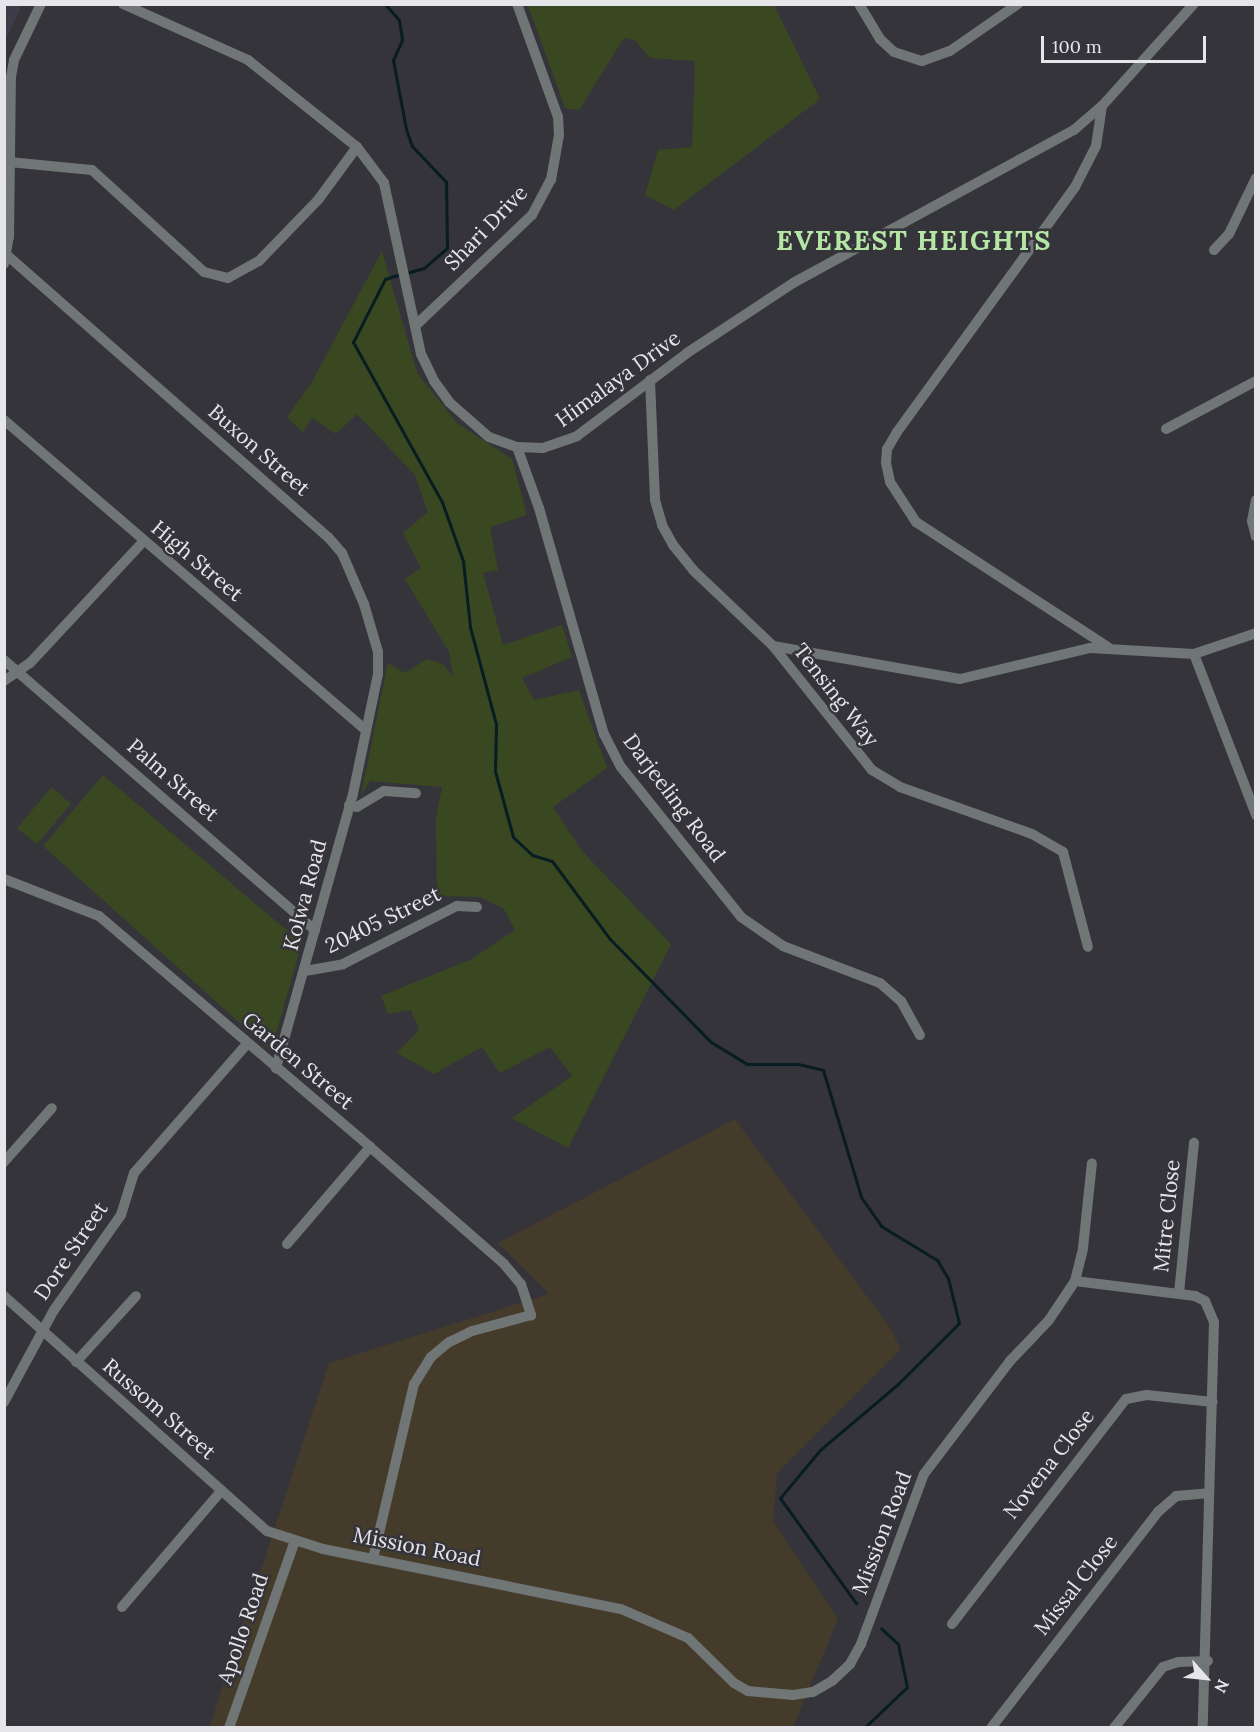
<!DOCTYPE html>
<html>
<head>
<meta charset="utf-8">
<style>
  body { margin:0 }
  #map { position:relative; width:1260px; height:1732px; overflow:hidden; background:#35343b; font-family:Lora,serif }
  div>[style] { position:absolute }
  .built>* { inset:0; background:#3e3c49 }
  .industrial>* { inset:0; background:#453b2b }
  .green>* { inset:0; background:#394821 }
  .stream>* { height:3px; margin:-1.5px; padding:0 1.5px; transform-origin:1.5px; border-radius:1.5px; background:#071d22 }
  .minor>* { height:10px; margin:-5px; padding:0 5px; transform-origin:5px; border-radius:5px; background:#707575 }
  span { translate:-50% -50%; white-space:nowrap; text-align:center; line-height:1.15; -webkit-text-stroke:5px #35343b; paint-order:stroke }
  .street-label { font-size:21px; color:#e6e6ea }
  .district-label { font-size:27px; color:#b6e6a6; font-weight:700; letter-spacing:1.5px }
  .frame { position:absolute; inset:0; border:6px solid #e6e6ea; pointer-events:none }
  .north { position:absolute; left:1176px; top:1648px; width:60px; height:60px; -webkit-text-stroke:4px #35343b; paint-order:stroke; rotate:117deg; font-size:16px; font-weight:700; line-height:24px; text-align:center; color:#e6e6ea }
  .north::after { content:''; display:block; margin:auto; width:21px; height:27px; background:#e6e6ea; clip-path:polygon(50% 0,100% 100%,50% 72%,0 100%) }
  .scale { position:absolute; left:1041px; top:36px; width:165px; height:27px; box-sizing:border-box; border:3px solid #e6e6ea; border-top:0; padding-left:8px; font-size:18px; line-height:21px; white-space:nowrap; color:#e6e6ea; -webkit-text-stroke:4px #35343b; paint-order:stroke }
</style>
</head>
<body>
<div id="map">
  <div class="built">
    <div style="clip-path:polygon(5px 4px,22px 5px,5px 41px,4px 5px)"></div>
  </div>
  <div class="industrial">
    <div style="clip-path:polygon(735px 1119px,888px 1325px,901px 1349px,777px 1473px,773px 1521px,838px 1619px,793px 1727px,209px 1728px,329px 1363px,549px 1294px,498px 1243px)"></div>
  </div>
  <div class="green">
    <div style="clip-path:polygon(528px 5px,774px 5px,820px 99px,674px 210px,645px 195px,658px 150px,692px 147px,695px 61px,650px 58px,635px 40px,624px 38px,579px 110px,565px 108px)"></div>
    <div style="clip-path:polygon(382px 251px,417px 373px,457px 423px,512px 459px,527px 515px,490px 527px,498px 570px,483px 573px,503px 645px,562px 625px,572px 657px,522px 678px,534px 700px,579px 690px,607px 768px,553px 807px,582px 851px,671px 944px,568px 1148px,512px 1118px,572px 1076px,550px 1047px,500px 1073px,482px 1047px,434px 1074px,397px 1053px,419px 1030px,411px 1010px,388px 1014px,381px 996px,472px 959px,515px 930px,504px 909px,480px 897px,437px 896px,436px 820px,442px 787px,370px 781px,361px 795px,388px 663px,405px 673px,427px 659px,443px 664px,453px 677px,449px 652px,405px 579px,421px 568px,403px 533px,428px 512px,415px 475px,357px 414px,336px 434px,312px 418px,303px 432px,287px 418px,313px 380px)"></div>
    <div style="clip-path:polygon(103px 775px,302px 943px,271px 1051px,43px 846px)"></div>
    <div style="clip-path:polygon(52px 787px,71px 804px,37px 844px,17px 828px)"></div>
  </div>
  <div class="stream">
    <div style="left:385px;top:4px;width:21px;rotate:49deg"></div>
    <div style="left:399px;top:20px;width:20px;rotate:81deg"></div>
    <div style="left:402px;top:40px;width:22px;rotate:114deg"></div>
    <div style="left:393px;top:60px;width:70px;rotate:79.3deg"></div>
    <div style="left:406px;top:129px;width:18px;rotate:71deg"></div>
    <div style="left:412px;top:146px;width:50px;rotate:46.6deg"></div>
    <div style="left:446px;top:182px;width:66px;rotate:89.1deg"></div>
    <div style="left:447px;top:248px;width:30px;rotate:139deg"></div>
    <div style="left:424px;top:268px;width:18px;rotate:164deg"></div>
    <div style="left:401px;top:274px;width:17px;rotate:163deg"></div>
    <div style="left:385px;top:279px;width:71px;rotate:116.9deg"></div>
    <div style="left:353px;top:342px;width:183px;rotate:60.9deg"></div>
    <div style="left:442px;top:502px;width:63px;rotate:70.4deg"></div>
    <div style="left:463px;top:561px;width:66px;rotate:83.9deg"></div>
    <div style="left:470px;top:627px;width:100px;rotate:75deg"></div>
    <div style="left:496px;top:724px;width:47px;rotate:91.2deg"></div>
    <div style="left:495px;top:771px;width:68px;rotate:74.7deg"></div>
    <div style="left:513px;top:837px;width:26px;rotate:43deg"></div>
    <div style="left:532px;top:855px;width:21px;rotate:17deg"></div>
    <div style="left:552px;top:861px;width:97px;rotate:53.4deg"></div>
    <div style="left:610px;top:939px;width:144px;rotate:45.6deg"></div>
    <div style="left:711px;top:1042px;width:42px;rotate:31.4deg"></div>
    <div style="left:747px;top:1064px;width:51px"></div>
    <div style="left:798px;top:1064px;width:26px;rotate:13deg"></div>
    <div style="left:823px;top:1070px;width:133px;rotate:73.3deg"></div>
    <div style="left:861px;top:1197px;width:35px;rotate:55deg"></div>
    <div style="left:881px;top:1226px;width:66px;rotate:31.3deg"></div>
    <div style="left:937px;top:1260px;width:21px;rotate:59deg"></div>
    <div style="left:948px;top:1278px;width:46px;rotate:76.3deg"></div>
    <div style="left:959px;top:1323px;width:86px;rotate:135deg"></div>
    <div style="left:898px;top:1384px;width:102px;rotate:139.8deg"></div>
    <div style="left:820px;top:1450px;width:62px;rotate:129.8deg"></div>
    <div style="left:780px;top:1498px;width:130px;rotate:54.1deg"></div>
    <div style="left:864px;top:1728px;width:59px;rotate:-43.6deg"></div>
    <div style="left:907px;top:1687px;width:44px;rotate:-101.8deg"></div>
    <div style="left:898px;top:1644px;width:23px;rotate:-137deg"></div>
  </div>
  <div class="minor">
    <div style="left:123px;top:4px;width:137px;rotate:24.1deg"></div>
    <div style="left:248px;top:60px;width:139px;rotate:38.6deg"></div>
    <div style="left:357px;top:147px;width:45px;rotate:53.1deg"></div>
    <div style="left:384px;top:183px;width:175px;rotate:77.8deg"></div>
    <div style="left:421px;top:354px;width:30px;rotate:64deg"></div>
    <div style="left:434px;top:381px;width:26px;rotate:54deg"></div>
    <div style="left:449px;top:402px;width:53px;rotate:41.2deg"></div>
    <div style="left:489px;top:437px;width:30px;rotate:20deg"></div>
    <div style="left:517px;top:447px;width:26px;rotate:2deg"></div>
    <div style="left:543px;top:448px;width:36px;rotate:-19deg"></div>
    <div style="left:577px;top:436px;width:138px;rotate:-37deg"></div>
    <div style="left:687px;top:353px;width:127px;rotate:-33.4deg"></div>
    <div style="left:793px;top:283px;width:320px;rotate:-28.6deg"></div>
    <div style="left:1074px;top:130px;width:37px;rotate:-41deg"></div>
    <div style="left:1102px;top:106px;width:137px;rotate:-48deg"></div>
    <div style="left:859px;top:4px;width:41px;rotate:59deg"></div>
    <div style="left:880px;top:39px;width:19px;rotate:43deg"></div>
    <div style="left:894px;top:52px;width:29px;rotate:18deg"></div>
    <div style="left:922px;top:61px;width:30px;rotate:-20deg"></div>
    <div style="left:950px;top:51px;width:83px;rotate:-34.7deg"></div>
    <div style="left:1102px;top:106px;width:40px;rotate:98.5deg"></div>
    <div style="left:1096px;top:146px;width:46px;rotate:117.1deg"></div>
    <div style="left:1075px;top:187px;width:303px;rotate:126deg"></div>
    <div style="left:897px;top:432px;width:20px;rotate:120deg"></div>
    <div style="left:887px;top:449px;width:14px;rotate:94deg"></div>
    <div style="left:886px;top:463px;width:19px;rotate:78deg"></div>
    <div style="left:890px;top:482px;width:48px;rotate:57deg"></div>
    <div style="left:916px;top:522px;width:229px;rotate:33.1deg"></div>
    <div style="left:9px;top:162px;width:83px;rotate:5.5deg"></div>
    <div style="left:92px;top:170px;width:151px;rotate:42.3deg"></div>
    <div style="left:204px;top:272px;width:25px;rotate:14deg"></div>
    <div style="left:228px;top:278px;width:35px;rotate:-29deg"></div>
    <div style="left:259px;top:261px;width:85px;rotate:-46deg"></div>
    <div style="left:318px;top:200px;width:66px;rotate:-53.7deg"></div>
    <div style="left:1214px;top:250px;width:22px;rotate:-47deg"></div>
    <div style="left:1229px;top:234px;width:62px;rotate:-64.3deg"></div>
    <div style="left:8px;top:256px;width:426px;rotate:41.3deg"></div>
    <div style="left:328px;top:537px;width:21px;rotate:49deg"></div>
    <div style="left:342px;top:553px;width:56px;rotate:66.7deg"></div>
    <div style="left:364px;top:604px;width:50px;rotate:73.7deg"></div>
    <div style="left:378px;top:652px;width:22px;rotate:90deg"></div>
    <div style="left:378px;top:674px;width:123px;rotate:101.8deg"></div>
    <div style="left:353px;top:794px;width:285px;rotate:105.7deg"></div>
    <div style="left:4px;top:264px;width:27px;rotate:-80deg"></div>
    <div style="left:9px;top:237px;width:160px;rotate:-89.3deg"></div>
    <div style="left:11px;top:77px;width:17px;rotate:-80deg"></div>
    <div style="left:14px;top:60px;width:62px;rotate:-64.3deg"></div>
    <div style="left:415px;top:326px;width:161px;rotate:-43.5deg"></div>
    <div style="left:532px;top:215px;width:40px;rotate:-62deg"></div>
    <div style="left:551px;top:180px;width:46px;rotate:-79.9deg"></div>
    <div style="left:559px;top:135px;width:18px;rotate:-93deg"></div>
    <div style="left:558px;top:117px;width:120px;rotate:-109.9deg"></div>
    <div style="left:650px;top:380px;width:120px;rotate:87.6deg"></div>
    <div style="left:655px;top:500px;width:26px;rotate:74deg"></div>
    <div style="left:662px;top:525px;width:23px;rotate:61deg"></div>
    <div style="left:673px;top:545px;width:32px;rotate:51deg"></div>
    <div style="left:693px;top:570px;width:110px;rotate:43.5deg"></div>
    <div style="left:773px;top:646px;width:159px;rotate:51.4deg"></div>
    <div style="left:872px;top:770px;width:33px;rotate:31deg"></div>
    <div style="left:900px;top:787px;width:140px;rotate:19.6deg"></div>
    <div style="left:1032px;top:834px;width:36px;rotate:30deg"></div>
    <div style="left:1063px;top:852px;width:98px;rotate:75.3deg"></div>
    <div style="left:4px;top:420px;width:477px;rotate:40.6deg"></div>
    <div style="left:1166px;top:429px;width:102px;rotate:-28.1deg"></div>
    <div style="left:517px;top:447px;width:65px;rotate:70.2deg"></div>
    <div style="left:539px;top:508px;width:235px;rotate:74deg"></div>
    <div style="left:604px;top:734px;width:37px;rotate:63deg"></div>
    <div style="left:621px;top:767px;width:192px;rotate:51.3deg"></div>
    <div style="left:741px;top:917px;width:51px;rotate:34.6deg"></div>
    <div style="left:783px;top:946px;width:104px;rotate:20.9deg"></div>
    <div style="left:880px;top:983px;width:28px;rotate:41deg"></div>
    <div style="left:901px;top:1001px;width:39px;rotate:61deg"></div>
    <div style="left:1256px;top:500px;width:21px;rotate:101deg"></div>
    <div style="left:1252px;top:521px;width:16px;rotate:76deg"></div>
    <div style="left:773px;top:646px;width:190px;rotate:10deg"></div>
    <div style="left:960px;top:679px;width:134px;rotate:-13.4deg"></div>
    <div style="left:1090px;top:648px;width:104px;rotate:3.3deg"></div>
    <div style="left:1194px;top:654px;width:65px;rotate:-18.7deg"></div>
    <div style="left:1194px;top:654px;width:173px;rotate:68.9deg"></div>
    <div style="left:4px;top:660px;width:412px;rotate:41deg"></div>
    <div style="left:4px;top:681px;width:32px;rotate:-35deg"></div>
    <div style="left:30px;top:663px;width:166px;rotate:-47deg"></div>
    <div style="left:349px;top:805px;width:8px;rotate:14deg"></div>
    <div style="left:357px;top:807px;width:31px;rotate:-31deg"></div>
    <div style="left:384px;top:791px;width:32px;rotate:4deg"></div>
    <div style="left:4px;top:879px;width:102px;rotate:21.3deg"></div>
    <div style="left:99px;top:916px;width:356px;rotate:40.4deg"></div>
    <div style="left:370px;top:1147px;width:178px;rotate:41.1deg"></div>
    <div style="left:504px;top:1264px;width:26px;rotate:50deg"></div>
    <div style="left:521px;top:1284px;width:33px;rotate:72deg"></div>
    <div style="left:531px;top:1315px;width:61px;rotate:164.8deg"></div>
    <div style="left:472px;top:1331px;width:25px;rotate:154deg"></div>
    <div style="left:449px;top:1342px;width:23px;rotate:140deg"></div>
    <div style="left:431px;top:1357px;width:32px;rotate:122deg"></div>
    <div style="left:414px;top:1384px;width:180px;rotate:103.2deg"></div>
    <div style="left:305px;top:971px;width:39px;rotate:-10deg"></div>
    <div style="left:343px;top:964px;width:128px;rotate:-27deg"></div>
    <div style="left:457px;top:906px;width:20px;rotate:3deg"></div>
    <div style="left:4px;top:1162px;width:72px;rotate:-48.4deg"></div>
    <div style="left:287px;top:1244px;width:128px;rotate:-49.4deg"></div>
    <div style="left:1075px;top:1281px;width:34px;rotate:-76deg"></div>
    <div style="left:1083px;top:1248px;width:85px;rotate:-84deg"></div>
    <div style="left:1179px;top:1293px;width:151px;rotate:-84.3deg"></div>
    <div style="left:4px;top:1296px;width:353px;rotate:41.8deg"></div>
    <div style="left:267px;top:1531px;width:59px;rotate:17.8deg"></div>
    <div style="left:323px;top:1549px;width:304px;rotate:11.4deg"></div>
    <div style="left:621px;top:1609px;width:73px;rotate:23.4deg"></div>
    <div style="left:688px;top:1638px;width:64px;rotate:44.4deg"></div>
    <div style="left:734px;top:1683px;width:16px;rotate:30deg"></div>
    <div style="left:748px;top:1691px;width:45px;rotate:5.1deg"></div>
    <div style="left:793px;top:1695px;width:20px;rotate:-9deg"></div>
    <div style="left:813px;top:1692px;width:22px;rotate:-30deg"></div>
    <div style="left:832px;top:1681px;width:25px;rotate:-43deg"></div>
    <div style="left:850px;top:1664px;width:23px;rotate:-61deg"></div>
    <div style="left:861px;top:1644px;width:181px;rotate:-69.7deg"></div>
    <div style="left:924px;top:1474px;width:142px;rotate:-52.7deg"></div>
    <div style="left:1010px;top:1361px;width:57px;rotate:-46.4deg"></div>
    <div style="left:1049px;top:1320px;width:47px;rotate:-56.3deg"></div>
    <div style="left:1075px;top:1281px;width:121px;rotate:7.1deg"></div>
    <div style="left:1195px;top:1296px;width:11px;rotate:27deg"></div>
    <div style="left:1205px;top:1301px;width:23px;rotate:67deg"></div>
    <div style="left:1214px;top:1322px;width:406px;rotate:91.6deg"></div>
    <div style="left:76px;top:1362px;width:89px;rotate:-47.7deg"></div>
    <div style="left:4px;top:1402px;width:105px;rotate:-61.5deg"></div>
    <div style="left:54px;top:1310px;width:116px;rotate:-54.8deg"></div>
    <div style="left:121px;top:1215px;width:44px;rotate:-72.8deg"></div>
    <div style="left:134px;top:1173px;width:170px;rotate:-48.8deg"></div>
    <div style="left:122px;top:1607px;width:153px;rotate:-49.5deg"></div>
    <div style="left:952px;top:1624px;width:284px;rotate:-52.3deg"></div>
    <div style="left:1126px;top:1399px;width:21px;rotate:-11deg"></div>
    <div style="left:1147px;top:1395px;width:66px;rotate:6.1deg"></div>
    <div style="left:229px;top:1728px;width:196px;rotate:-70.6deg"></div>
    <div style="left:991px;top:1728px;width:274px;rotate:-52.3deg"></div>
    <div style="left:1159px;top:1511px;width:23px;rotate:-41deg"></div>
    <div style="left:1176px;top:1496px;width:33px;rotate:-5deg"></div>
    <div style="left:1114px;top:1728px;width:78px;rotate:-51.2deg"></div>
    <div style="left:1163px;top:1667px;width:16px;rotate:-18deg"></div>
    <div style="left:1178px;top:1662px;width:30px;rotate:-2deg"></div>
  </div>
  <div class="street-label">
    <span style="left:486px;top:228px;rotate:-46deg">Shari Drive</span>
    <span style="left:618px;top:379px;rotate:-36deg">Himalaya Drive</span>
    <span style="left:259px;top:450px;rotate:41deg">Buxon Street</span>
    <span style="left:197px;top:561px;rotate:40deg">High Street</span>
    <span style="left:836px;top:695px;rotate:52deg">Tensing Way</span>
    <span style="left:173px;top:780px;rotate:41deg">Palm Street</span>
    <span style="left:674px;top:798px;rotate:53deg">Darjeeling Road</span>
    <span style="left:305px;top:895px;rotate:-75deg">Kolwa Road</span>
    <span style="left:383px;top:920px;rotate:-26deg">20405 Street</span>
    <span style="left:298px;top:1061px;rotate:40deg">Garden Street</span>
    <span style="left:1167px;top:1216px;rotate:-84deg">Mitre Close</span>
    <span style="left:71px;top:1251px;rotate:-56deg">Dore Street</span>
    <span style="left:159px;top:1409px;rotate:41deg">Russom Street</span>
    <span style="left:1049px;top:1464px;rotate:-52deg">Novena Close</span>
    <span style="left:882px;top:1533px;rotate:-69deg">Mission Road</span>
    <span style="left:417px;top:1547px;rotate:11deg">Mission Road</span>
    <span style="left:1076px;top:1585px;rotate:-52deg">Missal Close</span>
    <span style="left:243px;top:1629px;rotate:-71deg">Apollo Road</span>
  </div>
  <div class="district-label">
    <span style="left:914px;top:241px">EVEREST HEIGHTS</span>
  </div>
  <div class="frame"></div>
  <div class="north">N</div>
  <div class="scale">100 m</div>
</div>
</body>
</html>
